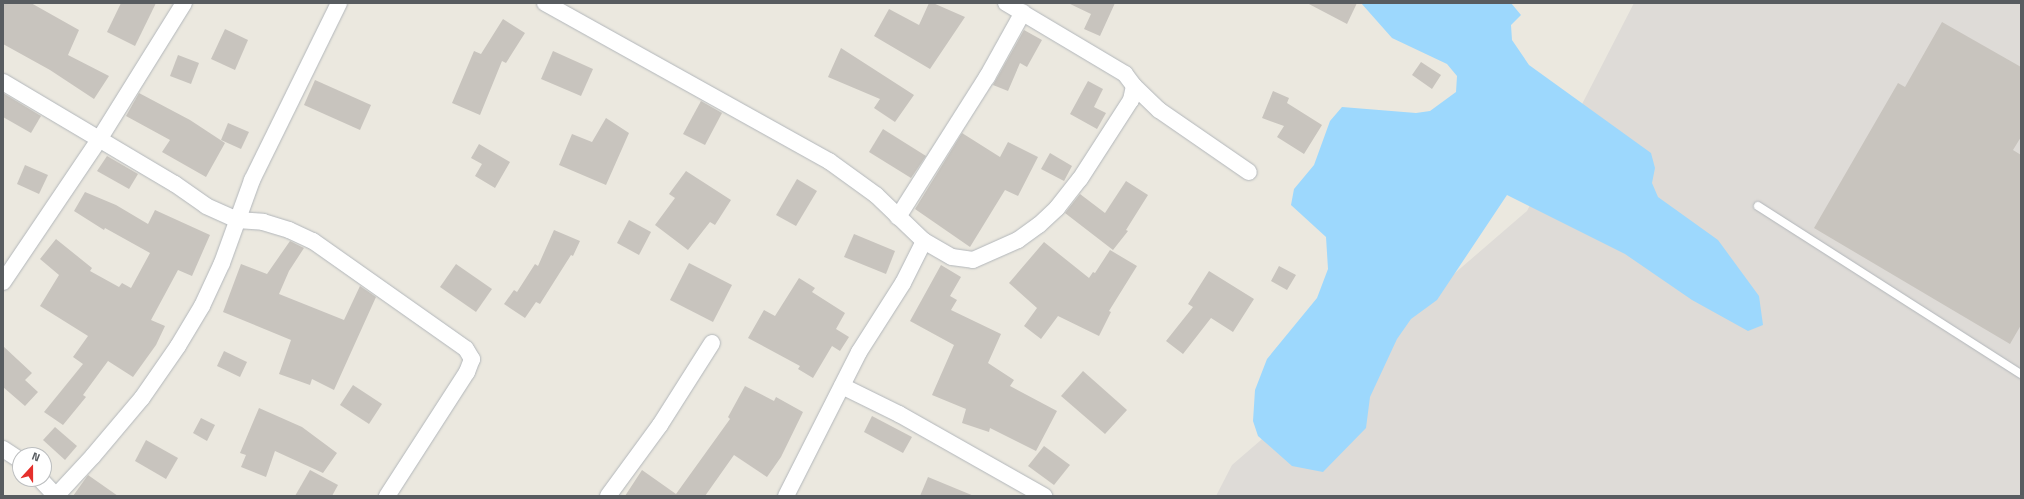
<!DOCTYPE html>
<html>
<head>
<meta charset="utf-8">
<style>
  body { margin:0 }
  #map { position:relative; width:2024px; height:499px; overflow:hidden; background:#ebe8df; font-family:"Titillium Web",sans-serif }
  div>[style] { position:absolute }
  .industrial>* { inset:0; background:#dedbd7 }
  .water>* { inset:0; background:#9dd8fd }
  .building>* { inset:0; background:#c8c4be }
  .roads { filter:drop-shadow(0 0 1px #b2b6ba) drop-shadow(0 0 1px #b2b6ba) }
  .lane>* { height:8px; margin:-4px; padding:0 4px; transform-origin:4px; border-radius:4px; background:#fff }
  .street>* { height:16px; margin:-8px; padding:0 8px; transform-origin:8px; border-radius:8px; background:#fff }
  span { translate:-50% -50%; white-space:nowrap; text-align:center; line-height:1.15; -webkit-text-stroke:4px #fff; paint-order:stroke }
  .frame { position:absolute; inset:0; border:4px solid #585c60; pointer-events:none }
  .north { position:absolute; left:12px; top:447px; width:40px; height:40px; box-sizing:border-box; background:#fff; border:1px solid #bcbebf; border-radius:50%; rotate:21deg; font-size:11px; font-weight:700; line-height:16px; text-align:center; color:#585c60 }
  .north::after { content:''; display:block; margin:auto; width:14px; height:18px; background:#e52f2b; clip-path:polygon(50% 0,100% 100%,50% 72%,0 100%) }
</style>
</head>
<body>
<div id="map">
  <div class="industrial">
    <div style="clip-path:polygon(1634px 3px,2021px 3px,2021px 496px,1216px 496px,1232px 465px,1527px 211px)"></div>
  </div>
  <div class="water">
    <div style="clip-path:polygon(1361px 3px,1511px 3px,1521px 15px,1511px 25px,1512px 40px,1529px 65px,1651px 153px,1655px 168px,1652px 183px,1658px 197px,1718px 240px,1759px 296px,1763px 325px,1748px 331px,1692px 300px,1625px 254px,1507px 195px,1437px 300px,1411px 319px,1397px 339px,1370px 397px,1366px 428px,1323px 472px,1292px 466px,1258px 436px,1253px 421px,1255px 390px,1267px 359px,1317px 298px,1328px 269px,1326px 237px,1291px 205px,1294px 189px,1314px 165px,1330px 121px,1342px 107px,1416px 113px,1430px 111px,1456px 92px,1457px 76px,1447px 64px,1392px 38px)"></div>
  </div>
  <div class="building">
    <div style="clip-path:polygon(3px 3px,31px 3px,79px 30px,68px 55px,109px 76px,94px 99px,50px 70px,3px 44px)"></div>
    <div style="clip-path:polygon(121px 3px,156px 3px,135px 46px,107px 32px)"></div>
    <div style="clip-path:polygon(929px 3px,933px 3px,965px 17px,930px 69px,874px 36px,889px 9px,919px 25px)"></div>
    <div style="clip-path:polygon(1068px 3px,1115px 3px,1100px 36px,1084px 29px,1091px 14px)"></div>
    <div style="clip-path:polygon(1307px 3px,1357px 3px,1347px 24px)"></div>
    <div style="clip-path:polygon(503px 19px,525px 33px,506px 63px,502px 61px,480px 115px,452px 103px,474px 51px,481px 54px)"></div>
    <div style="clip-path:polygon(1942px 22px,2021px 67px,2021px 137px,2013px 150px,2021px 155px,2021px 325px,2010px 344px,1814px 228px,1898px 83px,1905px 87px)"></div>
    <div style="clip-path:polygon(225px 29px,248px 40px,235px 70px,211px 59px)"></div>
    <div style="clip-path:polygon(1024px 30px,1042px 40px,1027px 67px,1020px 63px,1008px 91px,993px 85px)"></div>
    <div style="clip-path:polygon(841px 48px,914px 95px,895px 122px,874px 108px,880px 99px,828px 77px)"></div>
    <div style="clip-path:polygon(553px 51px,593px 69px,581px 96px,541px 79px)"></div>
    <div style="clip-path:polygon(178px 55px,199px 63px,191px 84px,170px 76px)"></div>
    <div style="clip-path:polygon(1421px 62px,1441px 75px,1432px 89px,1412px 75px)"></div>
    <div style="clip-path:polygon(315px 80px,371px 105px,360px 130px,304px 105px)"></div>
    <div style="clip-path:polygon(1088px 81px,1103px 89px,1094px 107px,1106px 113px,1097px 129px,1070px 114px)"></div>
    <div style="clip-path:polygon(1273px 91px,1289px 98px,1287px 103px,1322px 125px,1304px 154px,1277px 137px,1284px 126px,1262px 118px)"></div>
    <div style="clip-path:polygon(3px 93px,41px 116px,31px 133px,3px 117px)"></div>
    <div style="clip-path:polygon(139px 93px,190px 120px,225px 143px,206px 177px,162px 152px,170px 140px,126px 116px)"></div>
    <div style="clip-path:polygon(701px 101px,722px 113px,705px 145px,683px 134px)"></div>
    <div style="clip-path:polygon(606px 118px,629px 133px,606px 185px,559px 165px,572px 134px,592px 142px)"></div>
    <div style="clip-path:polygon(228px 123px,249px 132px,241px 149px,221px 140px)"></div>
    <div style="clip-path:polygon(883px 129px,926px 156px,911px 178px,869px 152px)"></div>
    <div style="clip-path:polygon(962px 133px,1000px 157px,1008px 142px,1038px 157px,1018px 196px,1005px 190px,970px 247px,915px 209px)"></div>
    <div style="clip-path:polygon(479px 144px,510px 162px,495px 188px,475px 176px,482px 164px,471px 158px)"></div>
    <div style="clip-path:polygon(1050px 153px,1072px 166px,1064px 181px,1041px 169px)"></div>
    <div style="clip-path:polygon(107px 156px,138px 174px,129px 189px,97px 171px)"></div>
    <div style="clip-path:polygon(25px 165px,48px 175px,39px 194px,17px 184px)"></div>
    <div style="clip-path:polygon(686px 171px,731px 200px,715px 225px,710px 222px,688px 250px,655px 225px,675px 198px,669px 194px)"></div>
    <div style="clip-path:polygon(797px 179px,817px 191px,796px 226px,776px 215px)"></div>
    <div style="clip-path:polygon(1126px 181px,1148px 195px,1126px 230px,1128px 231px,1113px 250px,1065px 213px,1080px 194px,1105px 213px)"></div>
    <div style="clip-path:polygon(85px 192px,116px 205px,148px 224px,155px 210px,210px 235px,192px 276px,178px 270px,151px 320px,165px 326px,156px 345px,133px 377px,108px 361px,83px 395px,86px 397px,63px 425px,44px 412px,83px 364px,73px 357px,88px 336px,40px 306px,59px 275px,40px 259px,56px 239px,92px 268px,90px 271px,119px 287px,122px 283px,131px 288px,150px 253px,105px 228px,104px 230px,74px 211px)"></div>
    <div style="clip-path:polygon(629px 220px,651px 232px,639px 255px,617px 243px)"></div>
    <div style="clip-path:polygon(554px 230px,580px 241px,573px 256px,571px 255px,540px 304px,536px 302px,525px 318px,504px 304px,514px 290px,517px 292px,535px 264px,538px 266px)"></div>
    <div style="clip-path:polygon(854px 234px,895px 251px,886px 274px,844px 257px)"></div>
    <div style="clip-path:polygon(290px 241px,304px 248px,289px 271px,279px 294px,344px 320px,360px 286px,376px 297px,334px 390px,312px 379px,310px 385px,279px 374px,291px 340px,223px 312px,241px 264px,267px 274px)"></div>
    <div style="clip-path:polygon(1044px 242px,1089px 278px,1093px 272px,1095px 273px,1110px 250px,1137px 266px,1109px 311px,1111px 312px,1099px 336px,1058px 316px,1041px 339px,1024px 326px,1037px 308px,1009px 283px)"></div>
    <div style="clip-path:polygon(689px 263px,732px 285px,713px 322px,670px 300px)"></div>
    <div style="clip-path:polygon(456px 264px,492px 289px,476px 312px,440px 287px)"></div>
    <div style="clip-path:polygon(941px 265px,961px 277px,950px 296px,957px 300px,951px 310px,1001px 334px,988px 363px,1014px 380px,1010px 386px,1057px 411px,1036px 451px,990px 428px,989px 432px,962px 423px,966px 409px,932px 395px,954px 345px,910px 321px)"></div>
    <div style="clip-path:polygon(1279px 266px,1296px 275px,1287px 290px,1271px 281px)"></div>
    <div style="clip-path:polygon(1209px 271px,1254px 299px,1233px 332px,1211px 318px,1183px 354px,1166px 341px,1193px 307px,1188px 304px)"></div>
    <div style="clip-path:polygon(799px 278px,815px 288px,812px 292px,845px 313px,836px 329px,849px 337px,840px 351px,832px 346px,813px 378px,798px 369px,800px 366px,748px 338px,764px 310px,775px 316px)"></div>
    <div style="clip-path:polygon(3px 346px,32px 373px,25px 380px,38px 392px,25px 406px,3px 387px)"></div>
    <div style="clip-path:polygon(224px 351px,247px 362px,240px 377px,217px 366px)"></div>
    <div style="clip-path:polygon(1083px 371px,1127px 410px,1105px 434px,1061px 396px)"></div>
    <div style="clip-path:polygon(353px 385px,382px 404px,369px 424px,340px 405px)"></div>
    <div style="clip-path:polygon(745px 386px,774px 401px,776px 397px,803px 412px,781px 457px,767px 477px,734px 455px,705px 496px,625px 496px,642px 470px,676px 494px,730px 419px,728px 417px)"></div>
    <div style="clip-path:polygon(259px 408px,302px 427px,337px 453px,323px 473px,275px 451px,266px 477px,241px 467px,246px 455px,240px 453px)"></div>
    <div style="clip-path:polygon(872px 416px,912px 437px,903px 453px,864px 432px)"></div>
    <div style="clip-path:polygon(201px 418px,215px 425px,207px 441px,193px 433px)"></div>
    <div style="clip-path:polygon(55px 427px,77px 446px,65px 460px,43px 440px)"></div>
    <div style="clip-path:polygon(146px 440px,178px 458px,166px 479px,135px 461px)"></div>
    <div style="clip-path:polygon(1044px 446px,1070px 465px,1054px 485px,1028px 466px)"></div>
    <div style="clip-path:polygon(310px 470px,338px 485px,332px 496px,295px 496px)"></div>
    <div style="clip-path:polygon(88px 475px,118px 496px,73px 496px)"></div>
    <div style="clip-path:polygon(928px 477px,974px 496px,920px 496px)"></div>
  </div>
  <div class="roads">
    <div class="lane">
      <div style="left:1758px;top:206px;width:312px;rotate:32.6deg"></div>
    </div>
    <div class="street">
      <div style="left:545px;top:3px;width:325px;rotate:29.1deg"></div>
      <div style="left:829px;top:161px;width:58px;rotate:35.9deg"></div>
      <div style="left:876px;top:195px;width:66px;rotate:43.8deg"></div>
      <div style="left:924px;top:241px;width:32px;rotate:30deg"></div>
      <div style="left:952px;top:257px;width:21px;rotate:8deg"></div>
      <div style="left:973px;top:260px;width:49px;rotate:-24deg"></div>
      <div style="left:1018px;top:240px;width:26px;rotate:-36deg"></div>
      <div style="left:1039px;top:225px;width:25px;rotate:-43deg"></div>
      <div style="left:1057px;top:208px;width:37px;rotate:-52deg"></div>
      <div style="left:1080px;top:179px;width:94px;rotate:-57.2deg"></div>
      <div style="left:1131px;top:100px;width:14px;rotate:-78deg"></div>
      <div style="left:1006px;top:3px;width:139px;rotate:30.8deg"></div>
      <div style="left:1125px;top:74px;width:15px;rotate:53deg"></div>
      <div style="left:1134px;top:86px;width:35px;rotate:44deg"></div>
      <div style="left:1159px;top:110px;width:109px;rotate:34.6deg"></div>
      <div style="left:3px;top:82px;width:200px;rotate:30.7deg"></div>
      <div style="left:175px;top:184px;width:38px;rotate:35deg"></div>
      <div style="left:206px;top:206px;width:34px;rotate:24deg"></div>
      <div style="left:237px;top:220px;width:26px;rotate:4deg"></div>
      <div style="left:263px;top:222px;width:27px;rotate:17deg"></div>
      <div style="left:289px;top:230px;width:26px;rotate:25deg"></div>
      <div style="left:313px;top:241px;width:187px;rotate:35.2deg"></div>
      <div style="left:466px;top:349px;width:12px;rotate:59deg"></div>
      <div style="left:472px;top:359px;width:14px;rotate:111deg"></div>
      <div style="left:467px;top:372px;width:148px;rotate:122.8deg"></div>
      <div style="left:898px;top:217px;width:166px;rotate:-57.6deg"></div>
      <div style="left:987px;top:77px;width:74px;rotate:-61deg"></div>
      <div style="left:3px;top:282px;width:174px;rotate:-56deg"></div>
      <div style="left:100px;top:138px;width:159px;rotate:-58.1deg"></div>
      <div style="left:842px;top:386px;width:64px;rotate:26.2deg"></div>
      <div style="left:899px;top:414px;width:167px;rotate:29.5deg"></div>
      <div style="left:3px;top:449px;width:20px;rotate:33deg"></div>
      <div style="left:40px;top:479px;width:23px;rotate:47deg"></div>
      <div style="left:56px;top:496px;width:54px;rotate:-47.2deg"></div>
      <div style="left:93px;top:456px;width:76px;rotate:-49.8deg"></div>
      <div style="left:142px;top:398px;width:63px;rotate:-55.3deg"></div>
      <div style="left:178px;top:346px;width:47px;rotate:-59deg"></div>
      <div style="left:202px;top:306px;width:47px;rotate:-65.1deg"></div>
      <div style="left:222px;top:263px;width:88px;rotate:-70.1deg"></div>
      <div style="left:252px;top:180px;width:197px;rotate:-63.8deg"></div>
      <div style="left:608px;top:496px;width:88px;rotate:-53.8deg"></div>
      <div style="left:660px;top:425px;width:97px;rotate:-57.6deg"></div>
      <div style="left:786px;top:496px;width:161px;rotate:-63.1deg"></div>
      <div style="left:859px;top:352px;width:82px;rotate:-57.5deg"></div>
      <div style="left:903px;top:283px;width:47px;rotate:-63.4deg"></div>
    </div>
  </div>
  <div class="frame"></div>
  <div class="north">N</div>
</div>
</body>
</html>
